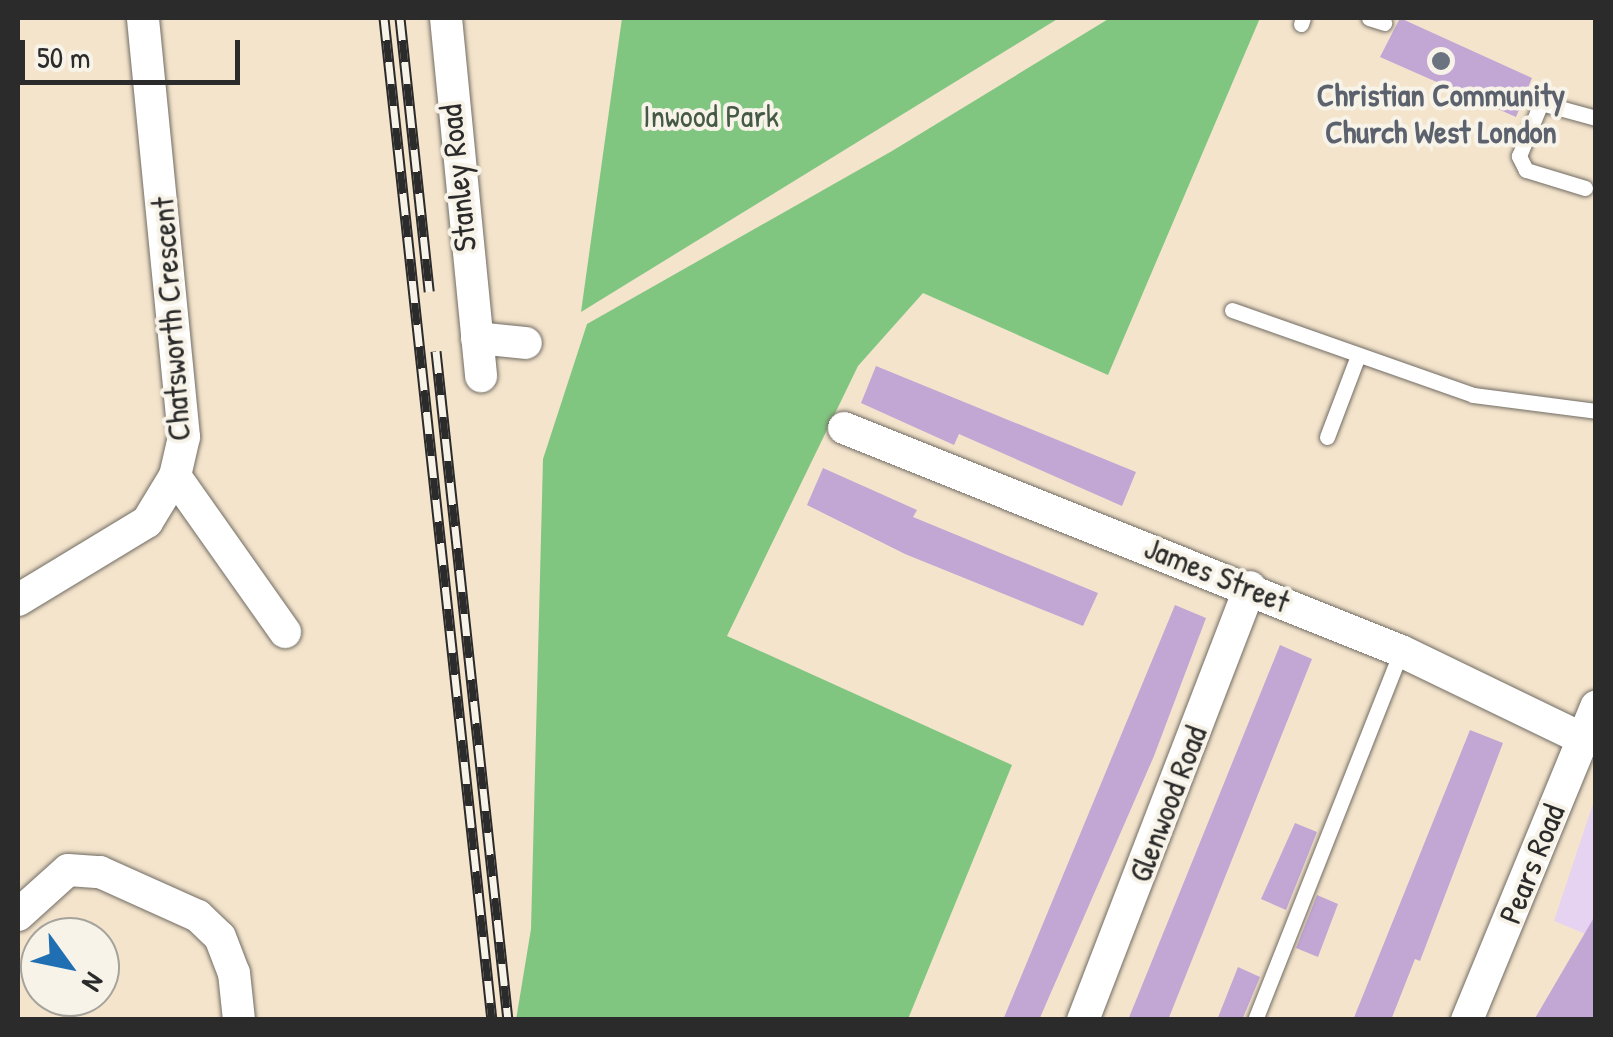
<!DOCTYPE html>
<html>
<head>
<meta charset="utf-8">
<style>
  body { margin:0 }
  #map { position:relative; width:1613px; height:1037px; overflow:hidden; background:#f4e4cc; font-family:"Patrick Hand",sans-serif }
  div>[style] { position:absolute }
  .built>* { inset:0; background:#e5d3f1 }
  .green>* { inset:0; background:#80c680 }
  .building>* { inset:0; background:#c2a7d5 }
  .roads { filter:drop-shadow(0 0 2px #716c63) drop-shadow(0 0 2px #716c63) }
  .lane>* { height:15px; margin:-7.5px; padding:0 7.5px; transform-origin:7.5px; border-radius:7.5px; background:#fff }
  .street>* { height:32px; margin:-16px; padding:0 16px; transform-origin:16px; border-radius:16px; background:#fff }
  .rail>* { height:11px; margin-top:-5.5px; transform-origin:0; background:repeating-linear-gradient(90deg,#f7f3e8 0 22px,#2b2b2b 0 44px); box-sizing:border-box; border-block:2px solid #2b2b2b }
  .dots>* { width:28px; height:28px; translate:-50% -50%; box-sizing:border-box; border:5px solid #f7f3e8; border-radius:50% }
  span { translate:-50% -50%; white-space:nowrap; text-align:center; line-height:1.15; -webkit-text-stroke:8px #f7f3e8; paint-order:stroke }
  .worship-label { font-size:32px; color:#5b616d; font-weight:700 }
  .park-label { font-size:32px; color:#445a44 }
  .street-label { font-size:32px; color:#2b2b2b }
  .frame { position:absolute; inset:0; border:20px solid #2b2b2b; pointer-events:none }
  .north { position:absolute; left:20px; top:917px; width:100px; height:100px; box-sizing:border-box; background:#f7f3e8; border:2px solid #a5a39c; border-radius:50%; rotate:123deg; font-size:28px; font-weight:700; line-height:40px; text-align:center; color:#2b2b2b }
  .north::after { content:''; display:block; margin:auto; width:35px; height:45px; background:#1f6fb2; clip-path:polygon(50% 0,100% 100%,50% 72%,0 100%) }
  .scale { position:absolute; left:20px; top:40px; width:220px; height:45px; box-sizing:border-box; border:5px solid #2b2b2b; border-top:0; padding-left:12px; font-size:30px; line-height:35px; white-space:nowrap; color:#2b2b2b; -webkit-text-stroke:8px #f7f3e8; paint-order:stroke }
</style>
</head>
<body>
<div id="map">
  <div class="built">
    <div style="clip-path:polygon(1595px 798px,1595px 938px,1554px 921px)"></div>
  </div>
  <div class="green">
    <div style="clip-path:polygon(622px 18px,1059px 18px,581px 312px)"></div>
    <div style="clip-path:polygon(1110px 18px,1260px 18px,1108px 375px,923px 293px,858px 366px,727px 636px,1012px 765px,908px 1019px,516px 1020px,531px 929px,543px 459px,587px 324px,892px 151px)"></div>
  </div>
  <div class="building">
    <div style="clip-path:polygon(1400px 18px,1532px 78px,1516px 117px,1380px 57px)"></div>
    <div style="clip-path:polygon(876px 366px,1136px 472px,1122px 506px,959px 434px,954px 445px,861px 403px)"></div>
    <div style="clip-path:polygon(823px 468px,917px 510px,913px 517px,1098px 593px,1083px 626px,905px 554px,807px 505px)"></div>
    <div style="clip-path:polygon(1175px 605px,1206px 618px,1154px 756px,1039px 1020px,1003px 1020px)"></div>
    <div style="clip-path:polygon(1280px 645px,1312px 659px,1168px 1020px,1128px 1020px)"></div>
    <div style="clip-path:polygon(1470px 730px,1503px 743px,1420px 961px,1415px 959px,1391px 1020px,1353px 1020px)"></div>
    <div style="clip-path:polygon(1295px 823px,1317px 832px,1286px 910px,1261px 899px)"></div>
    <div style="clip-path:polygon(1317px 895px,1338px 904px,1318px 957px,1296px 948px)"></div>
    <div style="clip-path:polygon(1596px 914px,1596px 1020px,1534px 1020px)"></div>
    <div style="clip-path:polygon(1238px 967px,1260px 977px,1242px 1020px,1217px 1020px)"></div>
  </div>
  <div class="roads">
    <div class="lane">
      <div style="left:1369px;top:18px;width:16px;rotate:18deg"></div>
      <div style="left:1301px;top:24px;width:6px;rotate:-72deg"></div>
      <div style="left:1585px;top:188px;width:62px;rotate:-163deg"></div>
      <div style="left:1526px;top:170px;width:16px;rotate:-117deg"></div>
      <div style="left:1519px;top:156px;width:57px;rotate:-67.5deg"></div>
      <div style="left:1541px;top:103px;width:57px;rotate:15.3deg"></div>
      <div style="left:1232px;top:310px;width:256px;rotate:19.4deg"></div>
      <div style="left:1473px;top:395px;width:124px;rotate:7.4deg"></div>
      <div style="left:1327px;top:437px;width:85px;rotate:-69.2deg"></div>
      <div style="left:1255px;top:1020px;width:397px;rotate:-68.4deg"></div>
    </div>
    <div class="street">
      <div style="left:446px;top:18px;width:360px;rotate:84.4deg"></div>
      <div style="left:477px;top:338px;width:49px;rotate:5.8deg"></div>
      <div style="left:844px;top:428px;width:600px;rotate:21.82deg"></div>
      <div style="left:1401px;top:651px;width:202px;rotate:25.8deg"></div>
      <div style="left:175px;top:476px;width:191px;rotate:54.8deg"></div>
      <div style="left:18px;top:600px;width:151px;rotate:-31.2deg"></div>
      <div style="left:147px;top:522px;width:54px;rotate:-58.7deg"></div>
      <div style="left:175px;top:476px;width:40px;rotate:-77deg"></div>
      <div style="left:184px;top:437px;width:421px;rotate:-95.6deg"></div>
      <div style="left:18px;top:915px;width:67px;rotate:-42deg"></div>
      <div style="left:68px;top:870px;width:32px;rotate:4deg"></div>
      <div style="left:100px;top:872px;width:107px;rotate:24.2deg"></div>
      <div style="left:198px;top:916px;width:30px;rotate:44deg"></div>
      <div style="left:220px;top:937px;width:39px;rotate:69deg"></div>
      <div style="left:234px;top:973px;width:47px;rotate:83.9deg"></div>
      <div style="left:1083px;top:1020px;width:464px;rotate:-68.9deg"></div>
      <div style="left:1467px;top:1020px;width:339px;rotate:-67.6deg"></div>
    </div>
  </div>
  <div class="rail">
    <div style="left:384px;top:18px;width:1008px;rotate:83.85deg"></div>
    <div style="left:400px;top:18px;width:275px;rotate:83.9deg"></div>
    <div style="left:436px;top:351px;width:673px;rotate:83.86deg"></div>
  </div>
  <div class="dots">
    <div style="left:1441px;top:61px;background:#6b7280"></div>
  </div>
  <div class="worship-label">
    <span style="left:1441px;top:114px">Christian Community<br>Church West London</span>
  </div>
  <div class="park-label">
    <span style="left:711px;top:116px">Inwood Park</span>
  </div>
  <div class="street-label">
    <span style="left:458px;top:178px;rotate:-96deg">Stanley Road</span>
    <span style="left:171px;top:319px;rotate:-94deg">Chatsworth Crescent</span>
    <span style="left:1217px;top:575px;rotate:22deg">James Street</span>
    <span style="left:1168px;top:804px;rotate:-69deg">Glenwood Road</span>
    <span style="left:1532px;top:864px;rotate:-68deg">Pears Road</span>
  </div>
  <div class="frame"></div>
  <div class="north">N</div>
  <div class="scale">50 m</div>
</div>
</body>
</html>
